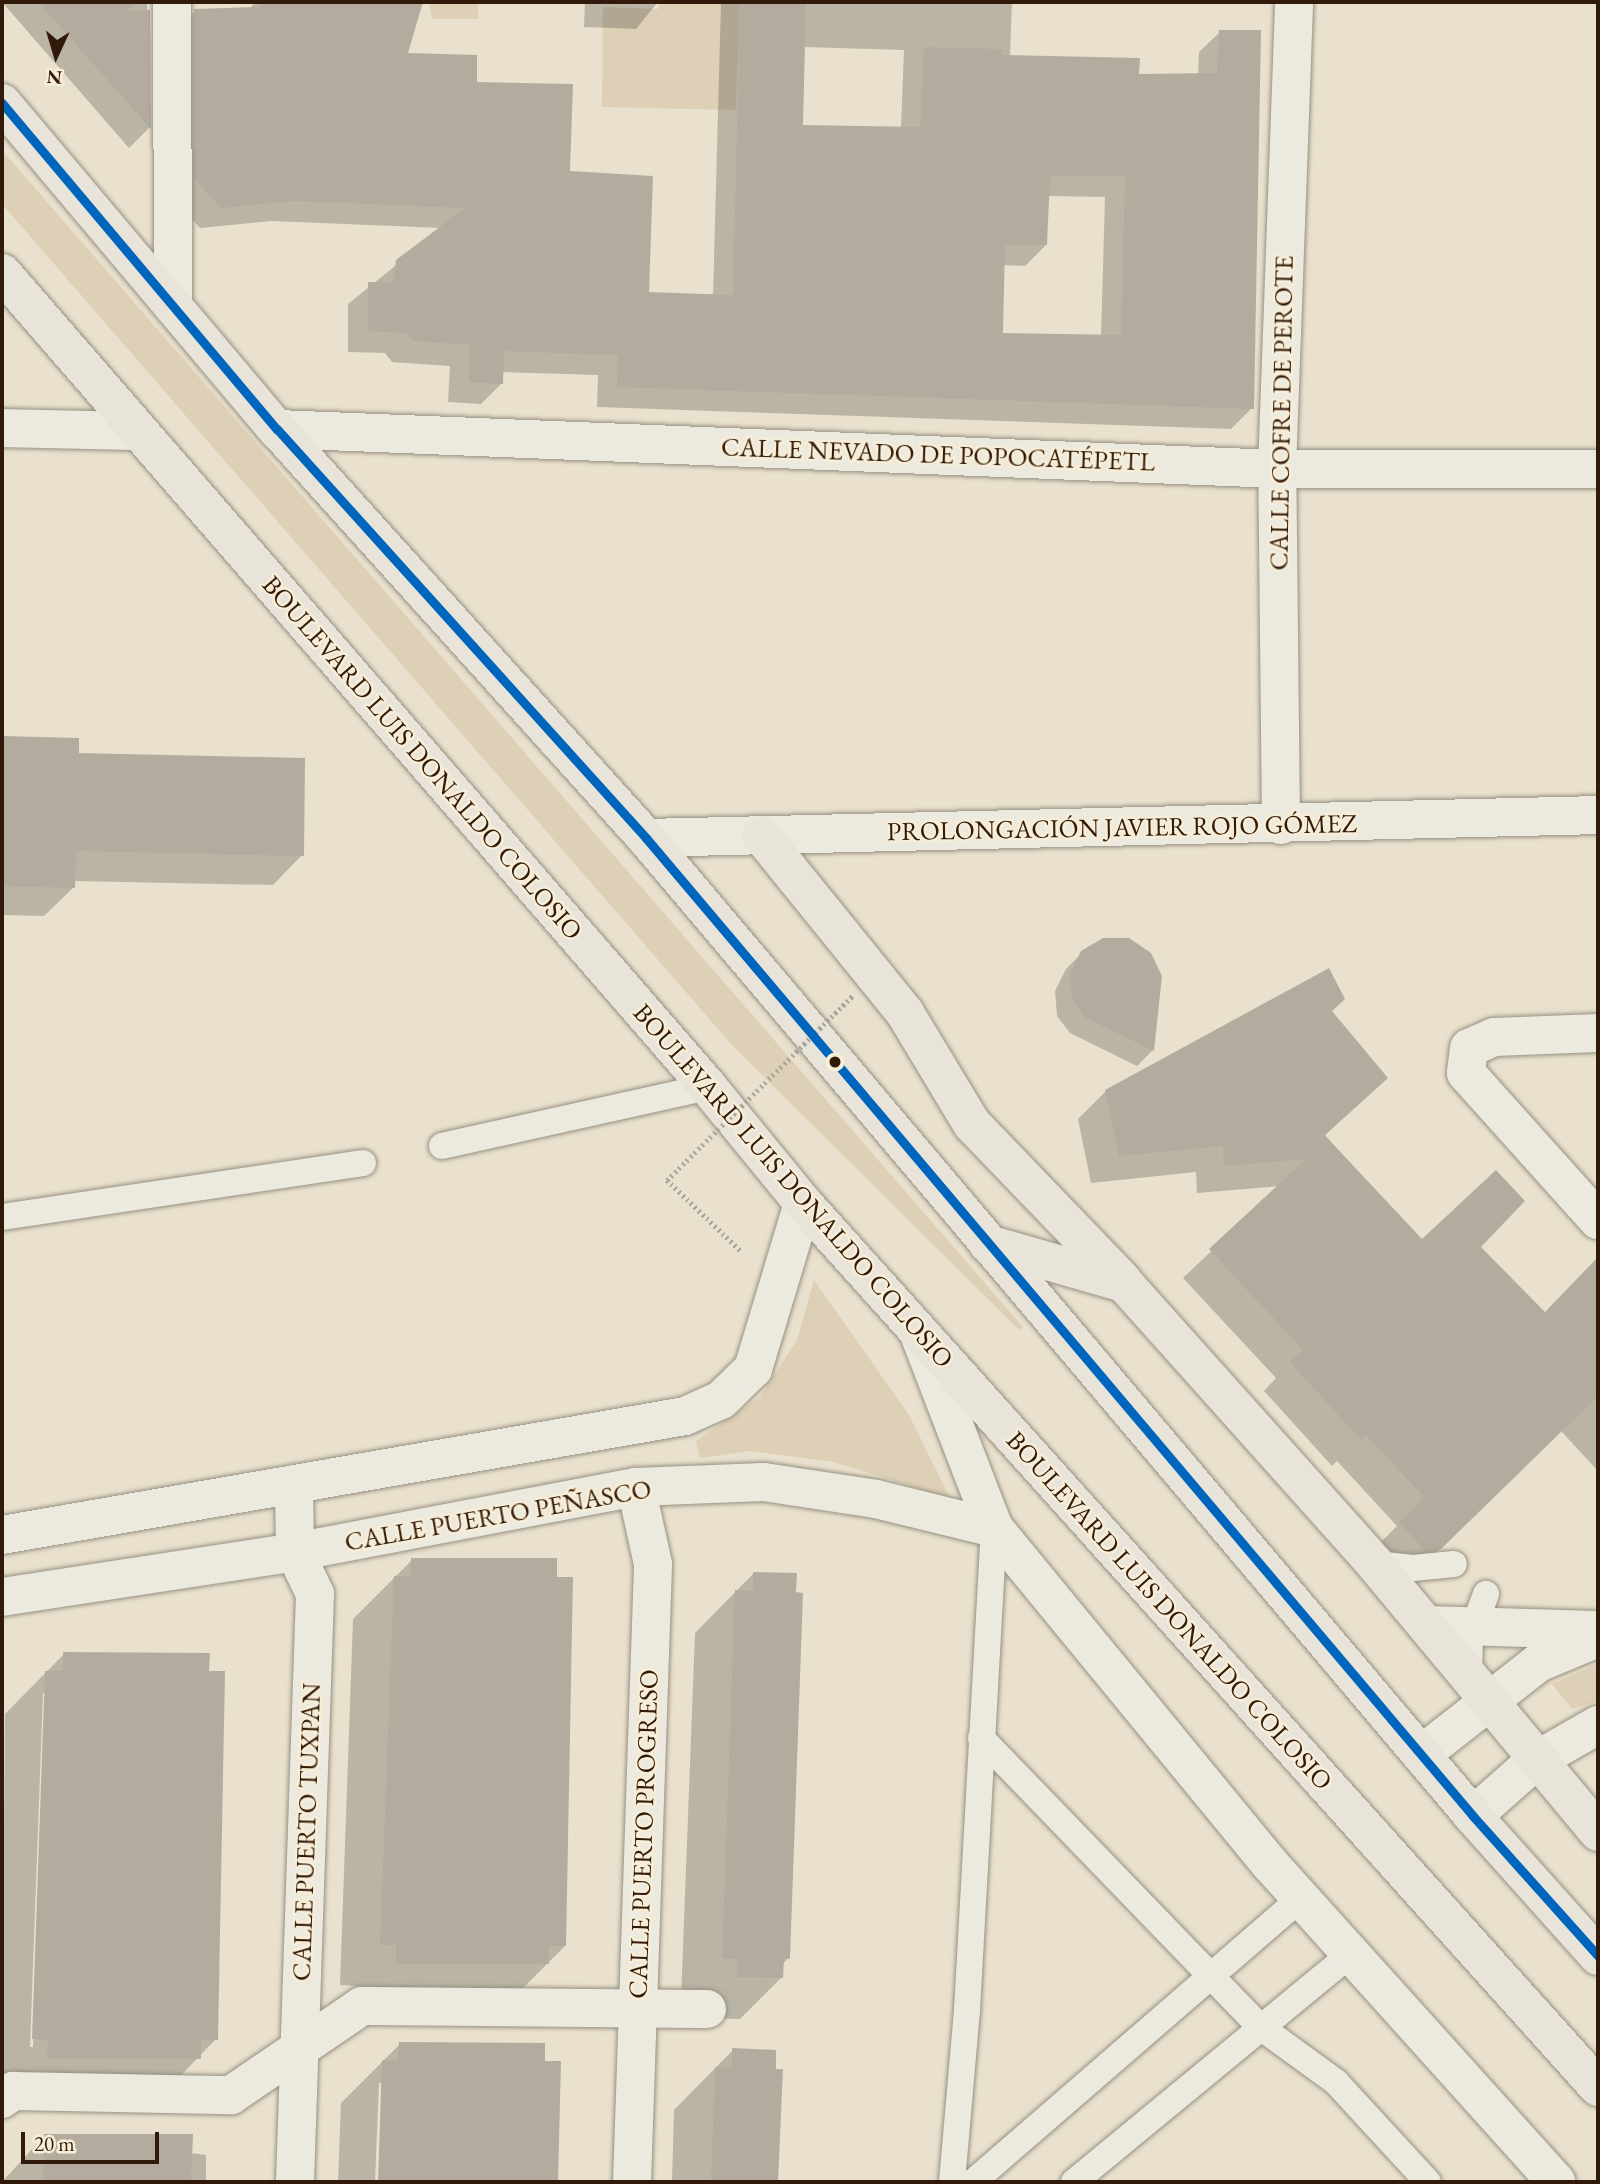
<!DOCTYPE html>
<html>
<head>
<meta charset="utf-8">
<style>
  body { margin:0 }
  #map { position:relative; width:1600px; height:2184px; overflow:hidden; background:#e9e1cd; font-family:"EB Garamond",serif }
  div>[style] { position:absolute }
  .green>* { inset:0; background:#ddd0b6 }
  .shadow>* { inset:0; background:#0003 }
  .building>* { inset:0; background:#b3ac9e }
  .path>* { height:4.5px; margin-top:-2.25px; transform-origin:0; background:repeating-linear-gradient(90deg,#a8a299 0 2px,transparent 0 5.5px) }
  .roads { filter:drop-shadow(0 0 2px #979082) drop-shadow(0 0 2px #979082) }
  .service>* { height:26px; margin:-13px; padding:0 13px; transform-origin:13px; border-radius:13px; background:#ece9df }
  .pedestrian>* { height:38px; margin:-19px; padding:0 19px; transform-origin:19px; border-radius:19px; background:#ece9df }
  .minor>* { height:38px; margin:-19px; padding:0 19px; transform-origin:19px; border-radius:19px; background:#ece9df }
  .tertiary>* { height:38px; margin:-19px; padding:0 19px; transform-origin:19px; border-radius:19px; background:#ece9df }
  .primary>* { height:38px; margin:-19px; padding:0 19px; transform-origin:19px; border-radius:19px; background:#e9e4da }
  .path-bridge>* { height:4.5px; margin-top:-2.25px; transform-origin:0; background:repeating-linear-gradient(90deg,#a8a299 0 2px,transparent 0 5.5px) }
  .bus-1>* { height:9px; margin:-4.5px; padding:0 4.5px; transform-origin:4.5px; border-radius:4.5px; background:#0065bd }
  .dots>* { width:19px; height:19px; translate:-50% -50%; box-sizing:border-box; border:4px solid #f8eed7; border-radius:50% }
  span { translate:-50% -50%; white-space:nowrap; text-align:center; line-height:1.15; -webkit-text-stroke:5px #f8eed7; paint-order:stroke }
  .street-label { font-size:26px; color:#311a09 }
  .frame { position:absolute; inset:0; border:4px solid #311a09; pointer-events:none }
  .north { position:absolute; left:21px; top:21px; width:70px; height:70px; -webkit-text-stroke:5px #f8eed7; paint-order:stroke; rotate:184deg; font-size:19px; font-weight:700; line-height:28px; text-align:center; color:#311a09 }
  .north::after { content:''; display:block; margin:auto; width:24px; height:32px; background:#311a09; clip-path:polygon(50% 0,100% 100%,50% 72%,0 100%) }
  .scale { position:absolute; left:21px; top:2132px; width:138px; height:32px; box-sizing:border-box; border:4px solid #311a09; border-top:0; padding-left:9px; font-size:21px; line-height:24px; white-space:nowrap; color:#311a09; -webkit-text-stroke:5px #f8eed7; paint-order:stroke }
</style>
</head>
<body>
<div id="map">
  <div class="green">
    <div style="clip-path:polygon(429px 2px,478px 2px,478px 19px,432px 19px)"></div>
    <div style="clip-path:polygon(659px 2px,740px 2px,736px 110px,602px 107px,603px 7px,658px 9px)"></div>
    <div style="clip-path:polygon(2px 150px,1023px 1327px,1019px 1330px,731px 1044px,2px 204px)"></div>
    <div style="clip-path:polygon(814px 1280px,909px 1415px,950px 1498px,834px 1462px,750px 1451px,700px 1458px,696px 1441px,760px 1397px,797px 1340px)"></div>
    <div style="clip-path:polygon(1598px 1664px,1598px 1701px,1572px 1709px,1552px 1684px)"></div>
  </div>
  <div class="shadow">
    <div style="clip-path:polygon(2px 2px,147px 2px,149px 128px,129px 148px)"></div>
    <div style="clip-path:polygon(evenodd,254px 2px,421px 2px,405px 55px,475px 83px,568px 173px,647px 294px,713px 296px,721px 2px,1012px 2px,1010px 57px,1137px 76px,1198px 75px,1199px 52px,1220px 32px,1252px 408px,1231px 429px,597px 407px,598px 375px,502px 372px,502px 383px,481px 404px,448px 402px,450px 366px,392px 362px,385px 353px,348px 352px,348px 304px,442px 228px,272px 221px,200px 228px,174px 200px,174px 32px,195px 11px,250px 9px,254px 2px,803px 47px,904px 50px,901px 128px,801px 127px,803px 47px,254px 2px,1048px 196px,1105px 197px,1101px 336px,1001px 334px,1003px 265px,1025px 266px,1046px 245px,1048px 196px)"></div>
    <div style="clip-path:polygon(585px 2px,697px 2px,657px 3px,636px 29px,584px 27px)"></div>
    <div style="clip-path:polygon(2px 738px,78px 739px,77px 755px,302px 855px,273px 885px,74px 881px,74px 887px,44px 916px,2px 915px)"></div>
    <div style="clip-path:polygon(1083px 952px,1160px 976px,1152px 1051px,1137px 1066px,1070px 1033px,1057px 1016px,1055px 991px,1066px 969px)"></div>
    <div style="clip-path:polygon(1330px 1012px,1385px 1078px,1324px 1136px,1422px 1241px,1478px 1247px,1545px 1314px,1588px 1270px,1598px 1282px,1598px 1471px,1561px 1431px,1411px 1577px,1372px 1551px,1397px 1526px,1337px 1461px,1332px 1466px,1264px 1391px,1276px 1378px,1183px 1278px,1280px 1186px,1197px 1193px,1196px 1172px,1091px 1183px,1078px 1119px,1106px 1091px)"></div>
    <div style="clip-path:polygon(412px 1560px,565px 1946px,506px 2005px,355px 2004px,356px 1986px,340px 1985px,353px 1619px)"></div>
    <div style="clip-path:polygon(753px 1574px,794px 1594px,788px 1958px,782px 1965px,781px 1978px,740px 2019px,697px 2018px,681px 1999px,695px 1633px)"></div>
    <div style="clip-path:polygon(evenodd,64px 1654px,216px 2039px,158px 2099px,2px 2080px,5px 1714px,64px 1654px,43px 1693px,46px 1693px,33px 2047px,30px 2047px,43px 1693px)"></div>
    <div style="clip-path:polygon(400px 2044px,559px 2063px,556px 2182px,379px 2182px,383px 2083px,379px 2083px,375px 2182px,338px 2182px,341px 2103px)"></div>
    <div style="clip-path:polygon(733px 2050px,781px 2071px,777px 2182px,672px 2182px,674px 2110px)"></div>
    <div style="clip-path:polygon(45px 2135px,206px 2155px,206px 2182px,2px 2182px)"></div>
  </div>
  <div class="building">
    <div style="clip-path:polygon(38px 2px,138px 2px,127px 11px,150px 10px,151px 129px)"></div>
    <div style="clip-path:polygon(evenodd,263px 2px,423px 2px,408px 53px,477px 55px,477px 82px,573px 84px,570px 171px,653px 176px,649px 292px,733px 295px,740px 2px,806px 2px,803px 125px,920px 127px,924px 47px,1001px 49px,1001px 55px,1140px 58px,1139px 74px,1217px 73px,1219px 30px,1261px 30px,1254px 409px,617px 387px,618px 355px,504px 351px,503px 384px,469px 382px,470px 345px,413px 341px,406px 333px,368px 331px,368px 282px,393px 283px,396px 260px,465px 208px,294px 201px,221px 208px,194px 178px,194px 9px,260px 7px,263px 2px,1050px 176px,1125px 176px,1121px 335px,1003px 333px,1005px 245px,1047px 245px,1050px 176px)"></div>
    <div style="clip-path:polygon(2px 736px,79px 738px,79px 753px,305px 758px,304px 856px,76px 851px,75px 888px,2px 886px)"></div>
    <div style="clip-path:polygon(1103px 938px,1129px 938px,1151px 953px,1162px 976px,1154px 1051px,1085px 1017px,1072px 999px,1070px 974px,1081px 951px)"></div>
    <div style="clip-path:polygon(1329px 968px,1345px 999px,1332px 1011px,1388px 1078px,1325px 1135px,1332px 1143px,1422px 1239px,1496px 1170px,1525px 1201px,1481px 1247px,1545px 1312px,1598px 1257px,1598px 1396px,1441px 1549px,1425px 1551px,1399px 1522px,1424px 1497px,1366px 1435px,1361px 1440px,1290px 1362px,1303px 1350px,1209px 1249px,1306px 1159px,1224px 1166px,1223px 1146px,1119px 1156px,1105px 1090px)"></div>
    <div style="clip-path:polygon(411px 1558px,557px 1558px,557px 1577px,573px 1577px,566px 1946px,549px 1946px,549px 1964px,396px 1964px,396px 1945px,380px 1945px,394px 1576px,411px 1577px)"></div>
    <div style="clip-path:polygon(753px 1572px,797px 1573px,796px 1592px,803px 1593px,790px 1959px,784px 1958px,783px 1978px,737px 1977px,738px 1959px,722px 1959px,735px 1590px,753px 1591px)"></div>
    <div style="clip-path:polygon(63px 1652px,210px 1653px,209px 1671px,225px 1671px,218px 2040px,201px 2040px,201px 2059px,47px 2058px,48px 2040px,32px 2039px,45px 1671px,63px 1671px)"></div>
    <div style="clip-path:polygon(399px 2042px,545px 2043px,545px 2061px,561px 2061px,558px 2182px,378px 2182px,382px 2060px,398px 2061px)"></div>
    <div style="clip-path:polygon(732px 2048px,776px 2050px,776px 2069px,783px 2069px,778px 2182px,711px 2182px,715px 2067px,732px 2068px)"></div>
    <div style="clip-path:polygon(44px 2134px,193px 2134px,191px 2182px,43px 2182px)"></div>
  </div>
  <div class="path">
    <div style="left:667px;top:1180px;width:104px;rotate:43.8deg"></div>
  </div>
  <div class="roads">
    <div class="service">
      <div style="left:442px;top:1146px;width:272px;rotate:-12.5deg"></div>
      <div style="left:2px;top:1217px;width:365px;rotate:-8.5deg"></div>
      <div style="left:1375px;top:1564px;width:38px;rotate:6deg"></div>
      <div style="left:1413px;top:1568px;width:41px;rotate:-5.6deg"></div>
      <div style="left:1469px;top:1678px;width:41px;rotate:-88.6deg"></div>
      <div style="left:1470px;top:1637px;width:46px;rotate:-69.6deg"></div>
      <div style="left:981px;top:1738px;width:400px;rotate:46deg"></div>
      <div style="left:1259px;top:2026px;width:95px;rotate:36deg"></div>
      <div style="left:1336px;top:2082px;width:136px;rotate:47.4deg"></div>
      <div style="left:952px;top:2182px;width:173px;rotate:-85deg"></div>
      <div style="left:967px;top:2010px;width:483px;rotate:-86.8deg"></div>
      <div style="left:973px;top:2182px;width:434px;rotate:-40.9deg"></div>
      <div style="left:1074px;top:2182px;width:359px;rotate:-39.5deg"></div>
    </div>
    <div class="pedestrian">
      <div style="left:2px;top:2099px;width:14px;rotate:-36deg"></div>
      <div style="left:13px;top:2091px;width:218px;rotate:1.1deg"></div>
      <div style="left:231px;top:2095px;width:158px;rotate:-34.2deg"></div>
      <div style="left:362px;top:2006px;width:345px;rotate:0.5deg"></div>
    </div>
    <div class="minor">
      <div style="left:172px;top:2px;width:304px;rotate:89.8deg"></div>
      <div style="left:2px;top:428px;width:136px;rotate:1.3deg"></div>
      <div style="left:277px;top:429px;width:1001px;rotate:2.29deg"></div>
      <div style="left:1277px;top:469px;width:321px"></div>
      <div style="left:1598px;top:1033px;width:104px;rotate:177.8deg"></div>
      <div style="left:1494px;top:1037px;width:27px;rotate:156deg"></div>
      <div style="left:1469px;top:1048px;width:25px;rotate:97deg"></div>
      <div style="left:1466px;top:1073px;width:198px;rotate:48.1deg"></div>
      <div style="left:294px;top:1486px;width:66px;rotate:89.1deg"></div>
      <div style="left:295px;top:1552px;width:47px;rotate:64.5deg"></div>
      <div style="left:315px;top:1594px;width:588px;rotate:91.95deg"></div>
      <div style="left:1426px;top:1625px;width:170px;rotate:1.7deg"></div>
      <div style="left:1422px;top:1754px;width:147px;rotate:-38.1deg"></div>
      <div style="left:1538px;top:1663px;width:65px;rotate:-22.6deg"></div>
      <div style="left:1473px;top:1816px;width:83px;rotate:-41.6deg"></div>
      <div style="left:1535px;top:1761px;width:73px;rotate:-29.7deg"></div>
      <div style="left:632px;top:2182px;width:618px;rotate:-88.05deg"></div>
      <div style="left:653px;top:1564px;width:79px;rotate:-102.4deg"></div>
    </div>
    <div class="tertiary">
      <div style="left:1281px;top:825px;width:356px;rotate:-90.6deg"></div>
      <div style="left:1277px;top:469px;width:467px;rotate:-87.9deg"></div>
      <div style="left:646px;top:838px;width:952px;rotate:-1.38deg"></div>
      <div style="left:919px;top:1334px;width:208px;rotate:68.9deg"></div>
      <div style="left:994px;top:1528px;width:435px;rotate:50.6deg"></div>
      <div style="left:1270px;top:1864px;width:428px;rotate:48deg"></div>
      <div style="left:2px;top:1535px;width:693px;rotate:-9.88deg"></div>
      <div style="left:685px;top:1416px;width:39px;rotate:-24deg"></div>
      <div style="left:721px;top:1400px;width:45px;rotate:-44.1deg"></div>
      <div style="left:753px;top:1369px;width:173px;rotate:-73.2deg"></div>
      <div style="left:2px;top:1597px;width:296px;rotate:-8.7deg"></div>
      <div style="left:295px;top:1552px;width:347px;rotate:-10.8deg"></div>
      <div style="left:636px;top:1487px;width:128px;rotate:-2.2deg"></div>
      <div style="left:764px;top:1482px;width:113px;rotate:8.6deg"></div>
      <div style="left:876px;top:1499px;width:122px;rotate:13.8deg"></div>
    </div>
    <div class="primary">
      <div style="left:2px;top:103px;width:426px;rotate:49.9deg"></div>
      <div style="left:277px;top:429px;width:551px;rotate:47.94deg"></div>
      <div style="left:646px;top:838px;width:1281px;rotate:49.78deg"></div>
      <div style="left:1473px;top:1816px;width:188px;rotate:48.2deg"></div>
      <div style="left:2px;top:273px;width:1078px;rotate:49.06deg"></div>
      <div style="left:708px;top:1087px;width:150px;rotate:50.7deg"></div>
      <div style="left:803px;top:1203px;width:1189px;rotate:48.03deg"></div>
      <div style="left:761px;top:835px;width:229px;rotate:51deg"></div>
      <div style="left:905px;top:1013px;width:130px;rotate:58.9deg"></div>
      <div style="left:972px;top:1124px;width:218px;rotate:46.1deg"></div>
      <div style="left:988px;top:1244px;width:141px;rotate:16deg"></div>
      <div style="left:1124px;top:1283px;width:377px;rotate:48.2deg"></div>
      <div style="left:1375px;top:1564px;width:349px;rotate:50.2deg"></div>
    </div>
  </div>
  <div class="path-bridge">
    <div style="left:667px;top:1180px;width:261px;rotate:-44.8deg"></div>
  </div>
  <div class="bus-1">
    <div style="left:2px;top:103px;width:426px;rotate:49.9deg"></div>
    <div style="left:277px;top:429px;width:551px;rotate:47.94deg"></div>
    <div style="left:646px;top:838px;width:1281px;rotate:49.78deg"></div>
    <div style="left:1473px;top:1816px;width:188px;rotate:48.2deg"></div>
  </div>
  <div class="dots">
    <div style="left:835px;top:1062px;background:#311a09"></div>
  </div>
  <div class="street-label">
    <span style="left:1282px;top:413px;rotate:-89deg">CALLE COFRE DE PEROTE</span>
    <span style="left:938px;top:455px;rotate:2deg">CALLE NEVADO DE POPOCATÉPETL</span>
    <span style="left:422px;top:758px;rotate:49deg">BOULEVARD LUIS DONALDO COLOSIO</span>
    <span style="left:1122px;top:828px;rotate:-1deg">PROLONGACIÓN JAVIER ROJO GÓMEZ</span>
    <span style="left:793px;top:1186px;rotate:49deg">BOULEVARD LUIS DONALDO COLOSIO</span>
    <span style="left:498px;top:1516px;rotate:-10deg">CALLE PUERTO PEÑASCO</span>
    <span style="left:1169px;top:1611px;rotate:48deg">BOULEVARD LUIS DONALDO COLOSIO</span>
    <span style="left:307px;top:1832px;rotate:-88deg">CALLE PUERTO TUXPAN</span>
    <span style="left:644px;top:1834px;rotate:-88deg">CALLE PUERTO PROGRESO</span>
  </div>
  <div class="frame"></div>
  <div class="north">N</div>
  <div class="scale">20 m</div>
</div>
</body>
</html>
